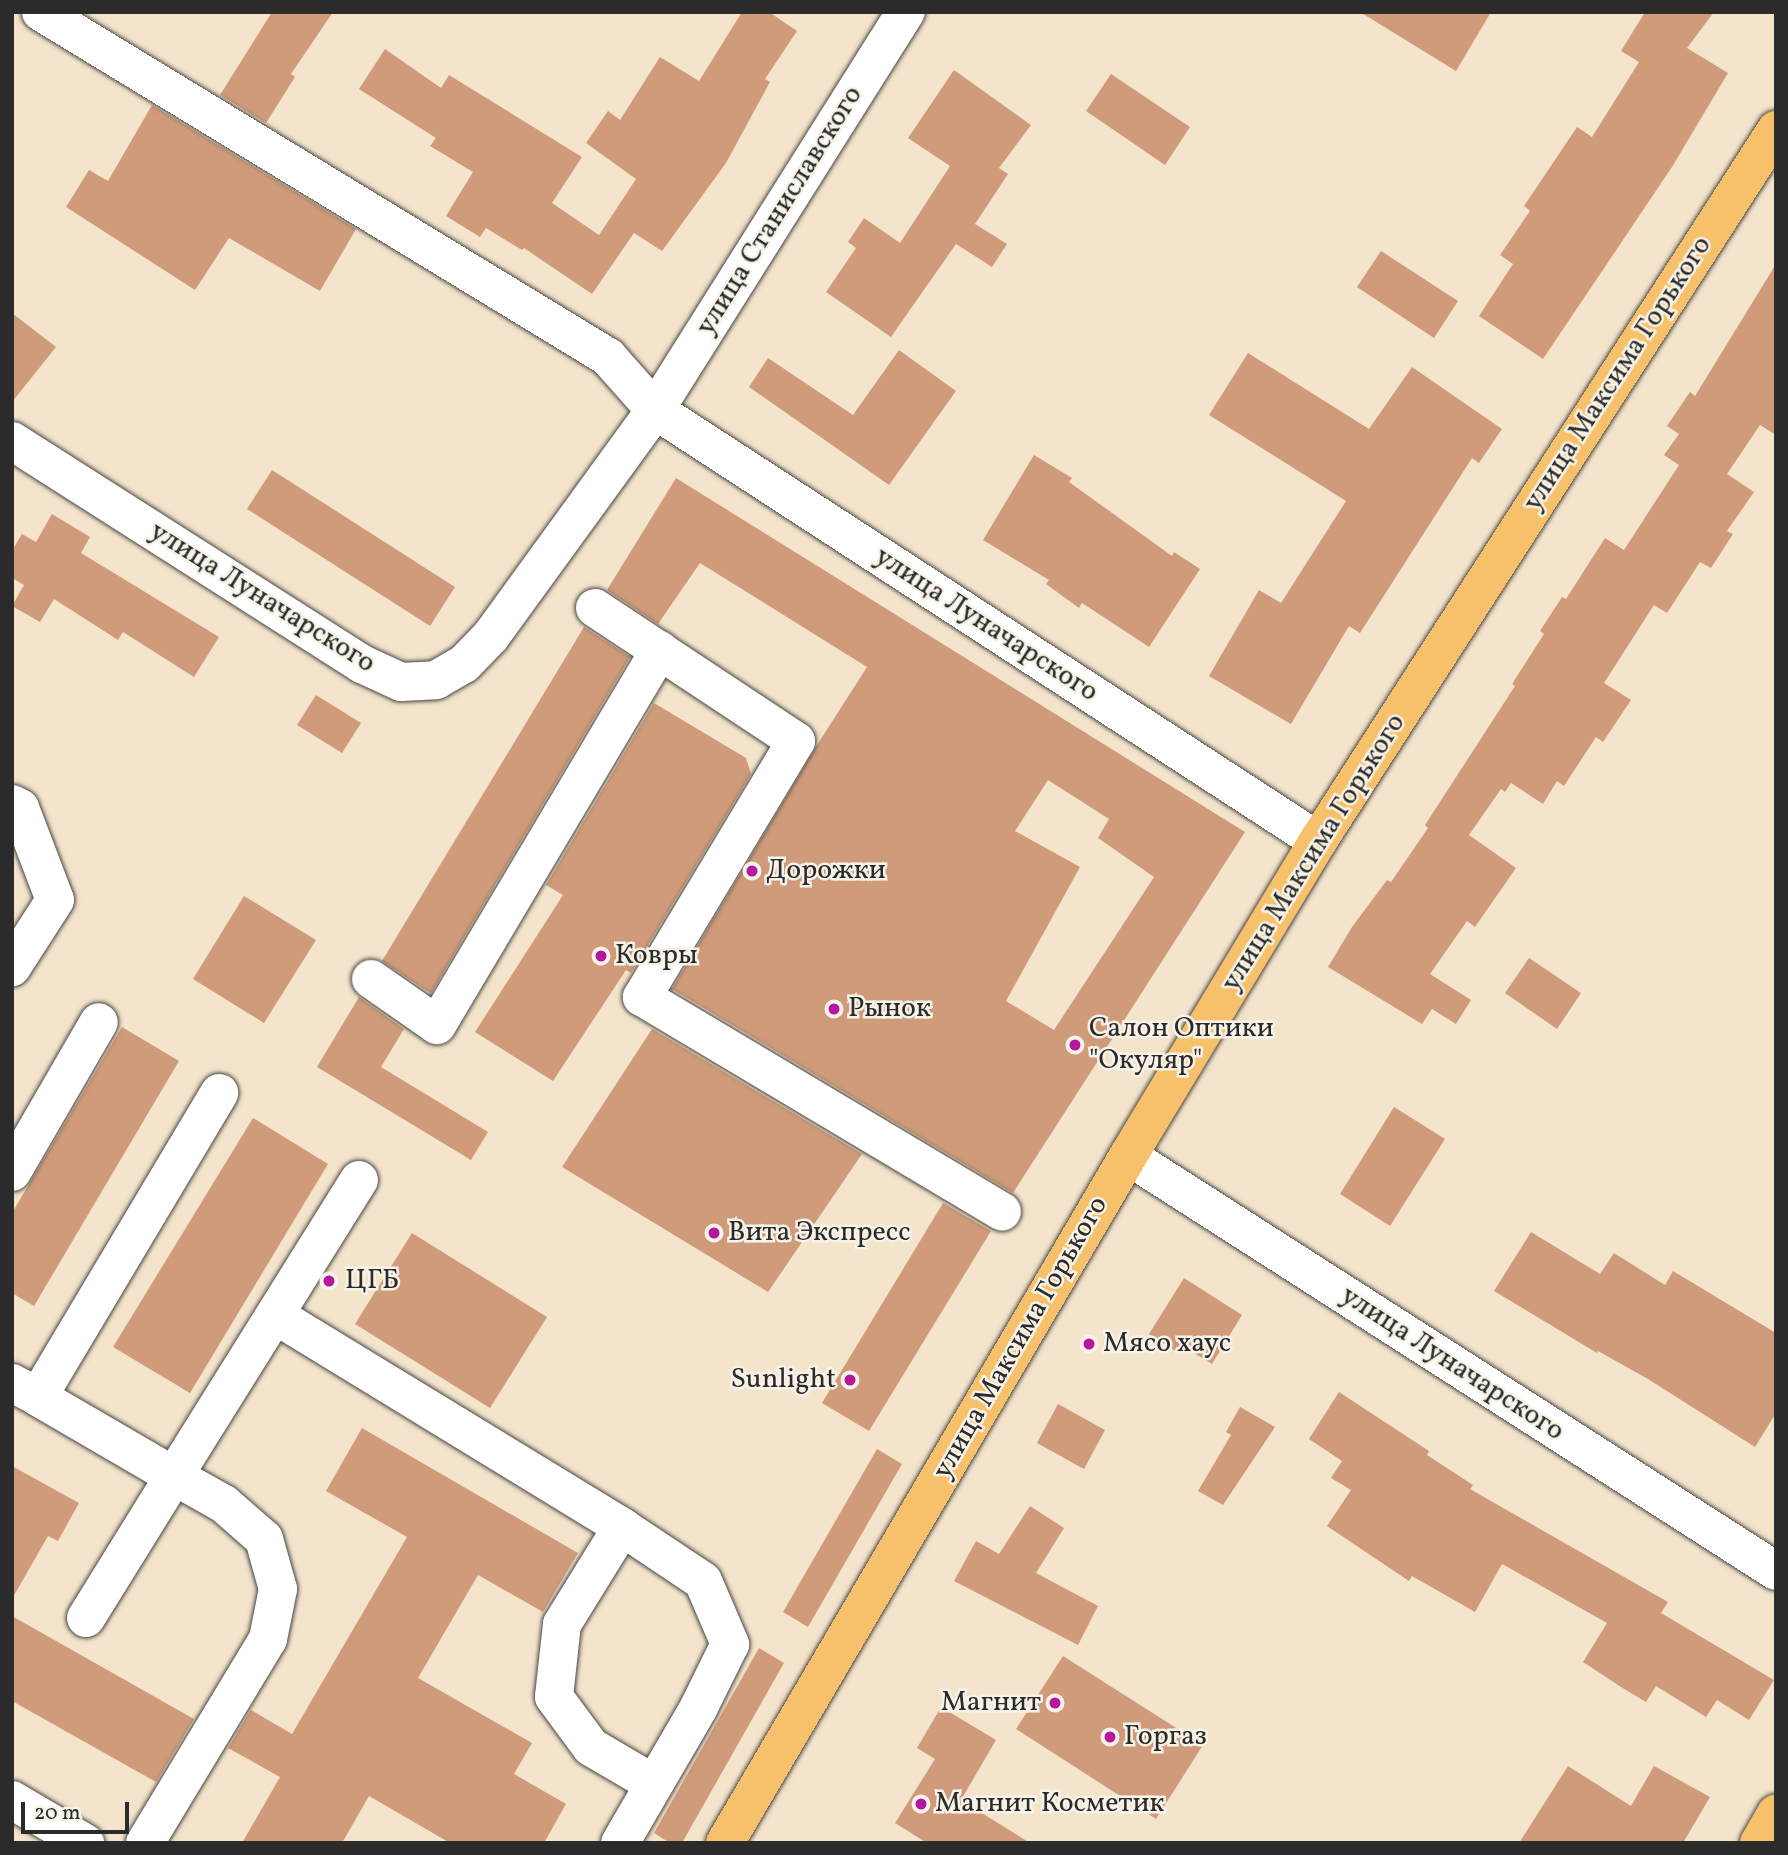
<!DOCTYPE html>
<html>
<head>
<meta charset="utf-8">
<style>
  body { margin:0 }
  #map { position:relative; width:1788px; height:1855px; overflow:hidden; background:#f4e4cc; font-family:Vollkorn,serif }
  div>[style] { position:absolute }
  .building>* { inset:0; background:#d09b7a }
  .roads { filter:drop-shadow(0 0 2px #494743) drop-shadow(0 0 2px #494743) }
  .minor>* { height:38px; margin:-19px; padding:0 19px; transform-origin:19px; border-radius:19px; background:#fff }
  .major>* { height:38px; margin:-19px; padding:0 19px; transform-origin:19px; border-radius:19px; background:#f7c06b }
  .dots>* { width:19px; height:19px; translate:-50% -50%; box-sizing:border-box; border:4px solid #f7f3e8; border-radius:50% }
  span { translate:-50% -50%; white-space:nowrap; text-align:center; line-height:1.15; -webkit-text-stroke:5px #f7f3e8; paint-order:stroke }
  .street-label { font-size:28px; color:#2b2b2b }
  .poi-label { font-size:28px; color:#2b2b2b }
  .left { translate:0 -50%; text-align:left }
  .right { translate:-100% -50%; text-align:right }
  .frame { position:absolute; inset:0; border:14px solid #2b2b2b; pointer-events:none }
  .scale { position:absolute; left:21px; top:1802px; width:108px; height:32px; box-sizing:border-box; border:4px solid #2b2b2b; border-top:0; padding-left:9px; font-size:21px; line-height:24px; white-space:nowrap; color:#2b2b2b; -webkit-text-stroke:5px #f7f3e8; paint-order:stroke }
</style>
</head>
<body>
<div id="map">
  <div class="building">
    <div style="clip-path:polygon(272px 12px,333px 12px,291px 74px,295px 77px,266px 123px,220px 95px)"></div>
    <div style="clip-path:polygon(742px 12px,769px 12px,797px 31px,765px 79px,770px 82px,726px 163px,662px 251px,634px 233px,592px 294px,524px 248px,522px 250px,486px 228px,480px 237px,446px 216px,473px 172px,430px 146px,436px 138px,359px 89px,385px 49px,441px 88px,449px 75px,582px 157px,552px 203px,599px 235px,636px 179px,586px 143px,608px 111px,620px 120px,660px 57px,699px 81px)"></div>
    <div style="clip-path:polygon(1360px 12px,1491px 12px,1456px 71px)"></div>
    <div style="clip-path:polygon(1645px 12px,1714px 12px,1687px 48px,1728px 73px,1672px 167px,1543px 359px,1479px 316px,1513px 264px,1500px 255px,1530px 211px,1524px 206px,1577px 127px,1592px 137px,1639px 62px,1621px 51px)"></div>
    <div style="clip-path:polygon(954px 70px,1031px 125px,999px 168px,1008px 174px,975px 224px,1007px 244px,992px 267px,956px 244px,891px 337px,826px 292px,856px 248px,848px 242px,864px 218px,900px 243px,950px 166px,908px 138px)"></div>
    <div style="clip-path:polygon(1111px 74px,1190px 127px,1165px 165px,1086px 111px)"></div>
    <div style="clip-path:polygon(152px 105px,356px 229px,320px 291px,229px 238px,195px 290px,66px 207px,89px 170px,108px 181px)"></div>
    <div style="clip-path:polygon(1381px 251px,1458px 301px,1434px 338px,1357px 287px)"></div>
    <div style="clip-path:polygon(1776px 264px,1776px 435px,1760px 425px,1727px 474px,1754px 492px,1727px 531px,1733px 534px,1711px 568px,1700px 562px,1667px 613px,1654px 605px,1604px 683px,1631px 700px,1603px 742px,1596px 737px,1564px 786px,1557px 781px,1543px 804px,1511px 783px,1505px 792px,1501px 789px,1469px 835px,1516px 868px,1475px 927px,1467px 921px,1430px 974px,1471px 1000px,1456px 1024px,1432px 1009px,1422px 1024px,1328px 967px,1352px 927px,1387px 880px,1391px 882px,1428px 828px,1425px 825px,1515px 686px,1512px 684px,1544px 634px,1540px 631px,1562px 597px,1566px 599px,1605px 538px,1624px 550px,1679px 465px,1664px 455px,1679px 434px,1667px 426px,1690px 392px,1695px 396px)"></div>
    <div style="clip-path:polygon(12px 313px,56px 347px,12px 402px)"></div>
    <div style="clip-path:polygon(899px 350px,956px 391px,889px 485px,749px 387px,768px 358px,853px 415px)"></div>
    <div style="clip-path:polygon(1248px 353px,1369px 429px,1412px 367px,1502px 429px,1479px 463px,1472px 458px,1360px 633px,1349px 626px,1291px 724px,1209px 676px,1259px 590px,1281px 603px,1346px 501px,1209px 415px)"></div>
    <div style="clip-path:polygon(1034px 455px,1072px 478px,1069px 482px,1172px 556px,1174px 552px,1200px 569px,1149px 647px,1082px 603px,1079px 608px,1046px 584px,1049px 580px,983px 540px)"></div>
    <div style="clip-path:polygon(272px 470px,455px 587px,430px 626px,247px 509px)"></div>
    <div style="clip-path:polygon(evenodd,676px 478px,1245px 832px,1013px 1193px,672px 989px,817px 745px,867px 667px,700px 563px,658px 624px,607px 590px,676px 478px,1048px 780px,1109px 819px,1098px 838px,1154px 877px,1054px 1030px,1006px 1001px,1080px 867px,1015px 831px,1048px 780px)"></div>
    <div style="clip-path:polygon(52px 514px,90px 537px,81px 553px,219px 637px,194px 677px,123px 632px,118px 640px,54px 599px,40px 622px,12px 606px,24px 585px,12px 578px,12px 551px,22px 534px,36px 542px)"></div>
    <div style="clip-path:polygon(584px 627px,630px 657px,431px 993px,427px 991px,382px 961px)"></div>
    <div style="clip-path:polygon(316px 695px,361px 723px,342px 753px,297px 725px)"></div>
    <div style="clip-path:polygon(654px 703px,746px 758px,751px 774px,631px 973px,626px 970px,553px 1081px,475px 1032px,563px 895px,546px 885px)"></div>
    <div style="clip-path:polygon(244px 896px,316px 940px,264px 1023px,193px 979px)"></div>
    <div style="clip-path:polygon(1529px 958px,1581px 993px,1557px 1029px,1505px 993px)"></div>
    <div style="clip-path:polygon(359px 997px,404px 1029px,381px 1067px,488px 1132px,471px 1160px,317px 1067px)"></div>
    <div style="clip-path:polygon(122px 1027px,179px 1061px,34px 1306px,12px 1293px,12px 1213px)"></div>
    <div style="clip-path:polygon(652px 1029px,862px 1154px,768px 1292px,562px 1167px)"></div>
    <div style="clip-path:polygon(1394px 1107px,1445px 1139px,1390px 1226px,1340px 1194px)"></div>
    <div style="clip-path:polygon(253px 1118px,328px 1164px,190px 1393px,113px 1347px)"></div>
    <div style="clip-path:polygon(943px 1203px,991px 1231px,869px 1431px,822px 1403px)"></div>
    <div style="clip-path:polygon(1531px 1232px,1600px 1274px,1614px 1253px,1665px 1285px,1673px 1271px,1776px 1333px,1776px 1413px,1755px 1447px,1648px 1379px,1598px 1351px,1597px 1353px,1494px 1291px)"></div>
    <div style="clip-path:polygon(412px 1233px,547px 1317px,490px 1408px,355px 1324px)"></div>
    <div style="clip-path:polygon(1184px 1278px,1242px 1315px,1212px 1364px,1181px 1345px,1177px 1352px,1149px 1334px)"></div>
    <div style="clip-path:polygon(1339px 1392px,1429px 1451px,1427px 1455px,1473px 1485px,1470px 1489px,1668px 1602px,1661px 1613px,1774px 1680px,1749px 1720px,1717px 1700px,1706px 1717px,1656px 1686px,1646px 1702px,1621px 1687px,1583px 1662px,1607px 1623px,1502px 1564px,1475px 1612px,1412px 1576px,1409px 1581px,1327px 1526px,1351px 1490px,1331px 1478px,1342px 1461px,1309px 1439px)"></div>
    <div style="clip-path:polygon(1058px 1404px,1105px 1430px,1084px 1469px,1037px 1443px)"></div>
    <div style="clip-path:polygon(1240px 1407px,1275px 1427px,1223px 1505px,1198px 1491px,1231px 1435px,1226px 1432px)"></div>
    <div style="clip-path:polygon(362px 1428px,578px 1553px,543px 1612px,478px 1575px,418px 1678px,532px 1743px,514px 1774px,566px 1804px,544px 1843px,450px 1843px,369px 1796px,342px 1843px,242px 1843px,280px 1777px,228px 1748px,251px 1710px,292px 1734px,407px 1537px,326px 1491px)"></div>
    <div style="clip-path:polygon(877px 1449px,902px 1464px,808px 1627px,783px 1612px)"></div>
    <div style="clip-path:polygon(12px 1466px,79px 1503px,58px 1541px,48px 1536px,12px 1599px)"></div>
    <div style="clip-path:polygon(1030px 1506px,1064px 1528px,1036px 1573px,1098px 1606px,1078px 1645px,954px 1581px,976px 1541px,999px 1554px)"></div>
    <div style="clip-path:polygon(12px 1616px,194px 1719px,156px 1782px,12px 1701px)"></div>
    <div style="clip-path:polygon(759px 1648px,784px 1663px,682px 1843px,670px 1843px,654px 1833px)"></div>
    <div style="clip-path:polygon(1063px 1656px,1203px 1745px,1156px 1819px,1016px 1729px)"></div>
    <div style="clip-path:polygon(941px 1707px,996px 1740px,961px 1800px,1030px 1843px,927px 1843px,895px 1823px,935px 1759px,917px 1748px)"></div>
    <div style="clip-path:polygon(1568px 1766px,1631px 1806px,1654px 1766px,1710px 1797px,1683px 1843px,1519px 1843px)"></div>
  </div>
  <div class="roads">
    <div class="minor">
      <div style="left:41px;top:12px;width:664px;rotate:31.32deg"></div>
      <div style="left:608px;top:357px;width:71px;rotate:48.4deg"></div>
      <div style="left:655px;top:410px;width:791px;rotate:33.03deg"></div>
      <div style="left:12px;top:441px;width:415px;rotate:32.5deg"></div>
      <div style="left:362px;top:664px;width:43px;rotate:24.8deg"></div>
      <div style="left:401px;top:682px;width:35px;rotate:-3deg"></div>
      <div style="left:436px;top:680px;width:32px;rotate:-30deg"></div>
      <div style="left:464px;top:664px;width:39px;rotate:-46deg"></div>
      <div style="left:491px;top:636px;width:279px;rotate:-54deg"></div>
      <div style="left:655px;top:410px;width:471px;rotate:-57.8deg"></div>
      <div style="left:595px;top:608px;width:241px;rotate:33.5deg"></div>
      <div style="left:796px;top:741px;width:299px;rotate:121deg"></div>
      <div style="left:642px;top:997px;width:419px;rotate:30.8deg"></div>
      <div style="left:12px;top:804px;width:9px;rotate:27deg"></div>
      <div style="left:20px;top:808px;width:98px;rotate:69.2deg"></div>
      <div style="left:55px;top:900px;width:80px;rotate:122.7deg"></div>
      <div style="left:371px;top:979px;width:80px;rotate:34.9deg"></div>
      <div style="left:437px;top:1025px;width:436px;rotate:-59.3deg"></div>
      <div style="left:1128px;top:1156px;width:769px;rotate:32.64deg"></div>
      <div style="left:12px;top:1172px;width:173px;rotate:-59.9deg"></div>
      <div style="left:275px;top:1315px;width:407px;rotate:31.4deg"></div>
      <div style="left:622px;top:1527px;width:97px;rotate:33.7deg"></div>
      <div style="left:703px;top:1581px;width:69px;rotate:66.8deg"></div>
      <div style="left:730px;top:1644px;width:72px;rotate:116.2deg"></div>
      <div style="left:698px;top:1709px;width:155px;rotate:120.2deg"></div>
      <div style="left:12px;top:1383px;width:30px;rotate:28deg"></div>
      <div style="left:38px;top:1397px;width:354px;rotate:-59.2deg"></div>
      <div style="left:38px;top:1397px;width:157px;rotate:30.2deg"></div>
      <div style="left:174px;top:1476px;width:349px;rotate:-58deg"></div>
      <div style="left:622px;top:1527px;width:114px;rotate:121.7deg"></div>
      <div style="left:562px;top:1624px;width:73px;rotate:96.3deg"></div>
      <div style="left:554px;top:1697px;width:62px;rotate:53.5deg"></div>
      <div style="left:591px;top:1747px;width:73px;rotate:30.4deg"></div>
      <div style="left:86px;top:1618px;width:167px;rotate:-58.2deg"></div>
      <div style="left:174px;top:1476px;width:57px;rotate:29.2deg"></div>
      <div style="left:224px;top:1504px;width:53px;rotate:41.2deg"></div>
      <div style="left:264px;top:1539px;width:52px;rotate:74.4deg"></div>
      <div style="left:278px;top:1589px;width:51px;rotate:101.3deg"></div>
      <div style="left:268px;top:1639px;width:238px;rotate:121.1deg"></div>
      <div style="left:12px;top:1800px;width:85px;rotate:30.5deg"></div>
    </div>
    <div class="major">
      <div style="left:725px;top:1843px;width:796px;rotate:-59.6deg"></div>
      <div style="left:1128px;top:1156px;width:368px;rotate:-58.9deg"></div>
      <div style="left:1318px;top:841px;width:846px;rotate:-57.21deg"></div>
      <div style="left:1759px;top:1843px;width:34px;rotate:-60deg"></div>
    </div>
  </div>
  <div class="dots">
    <div style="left:752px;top:871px;background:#b5179e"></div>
    <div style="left:601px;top:956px;background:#b5179e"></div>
    <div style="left:834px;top:1009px;background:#b5179e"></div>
    <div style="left:1075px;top:1045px;background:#b5179e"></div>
    <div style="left:714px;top:1233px;background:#b5179e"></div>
    <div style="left:329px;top:1281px;background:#b5179e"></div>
    <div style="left:1089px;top:1344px;background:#b5179e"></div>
    <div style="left:850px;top:1380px;background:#b5179e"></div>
    <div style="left:1055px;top:1703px;background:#b5179e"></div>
    <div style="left:1110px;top:1737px;background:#b5179e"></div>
    <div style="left:921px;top:1804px;background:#b5179e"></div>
  </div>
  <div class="street-label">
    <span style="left:780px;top:211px;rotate:-58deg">улица Станиславского</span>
    <span style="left:1618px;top:374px;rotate:-57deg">улица Максима Горького</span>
    <span style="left:262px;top:598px;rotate:32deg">улица Луначарского</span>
    <span style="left:986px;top:625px;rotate:33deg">улица Луначарского</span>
    <span style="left:1314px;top:853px;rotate:-58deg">улица Максима Горького</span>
    <span style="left:1021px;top:1338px;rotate:-60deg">улица Максима Горького</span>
    <span style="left:1452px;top:1364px;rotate:33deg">улица Луначарского</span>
  </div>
  <div class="poi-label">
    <span class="left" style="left:766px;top:871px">Дорожки</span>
    <span class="left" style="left:615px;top:956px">Ковры</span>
    <span class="left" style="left:848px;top:1009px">Рынок</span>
    <span class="left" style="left:1089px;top:1045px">Салон Оптики<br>"Окуляр"</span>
    <span class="left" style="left:728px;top:1233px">Вита Экспресс</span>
    <span class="left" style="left:345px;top:1281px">ЦГБ</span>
    <span class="left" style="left:1103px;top:1344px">Мясо хаус</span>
    <span class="right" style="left:836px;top:1380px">Sunlight</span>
    <span class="right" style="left:1041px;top:1703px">Магнит</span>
    <span class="left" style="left:1124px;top:1737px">Горгаз</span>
    <span class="left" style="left:935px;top:1804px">Магнит Косметик</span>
  </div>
  <div class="frame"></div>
  <div class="scale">20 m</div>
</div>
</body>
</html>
